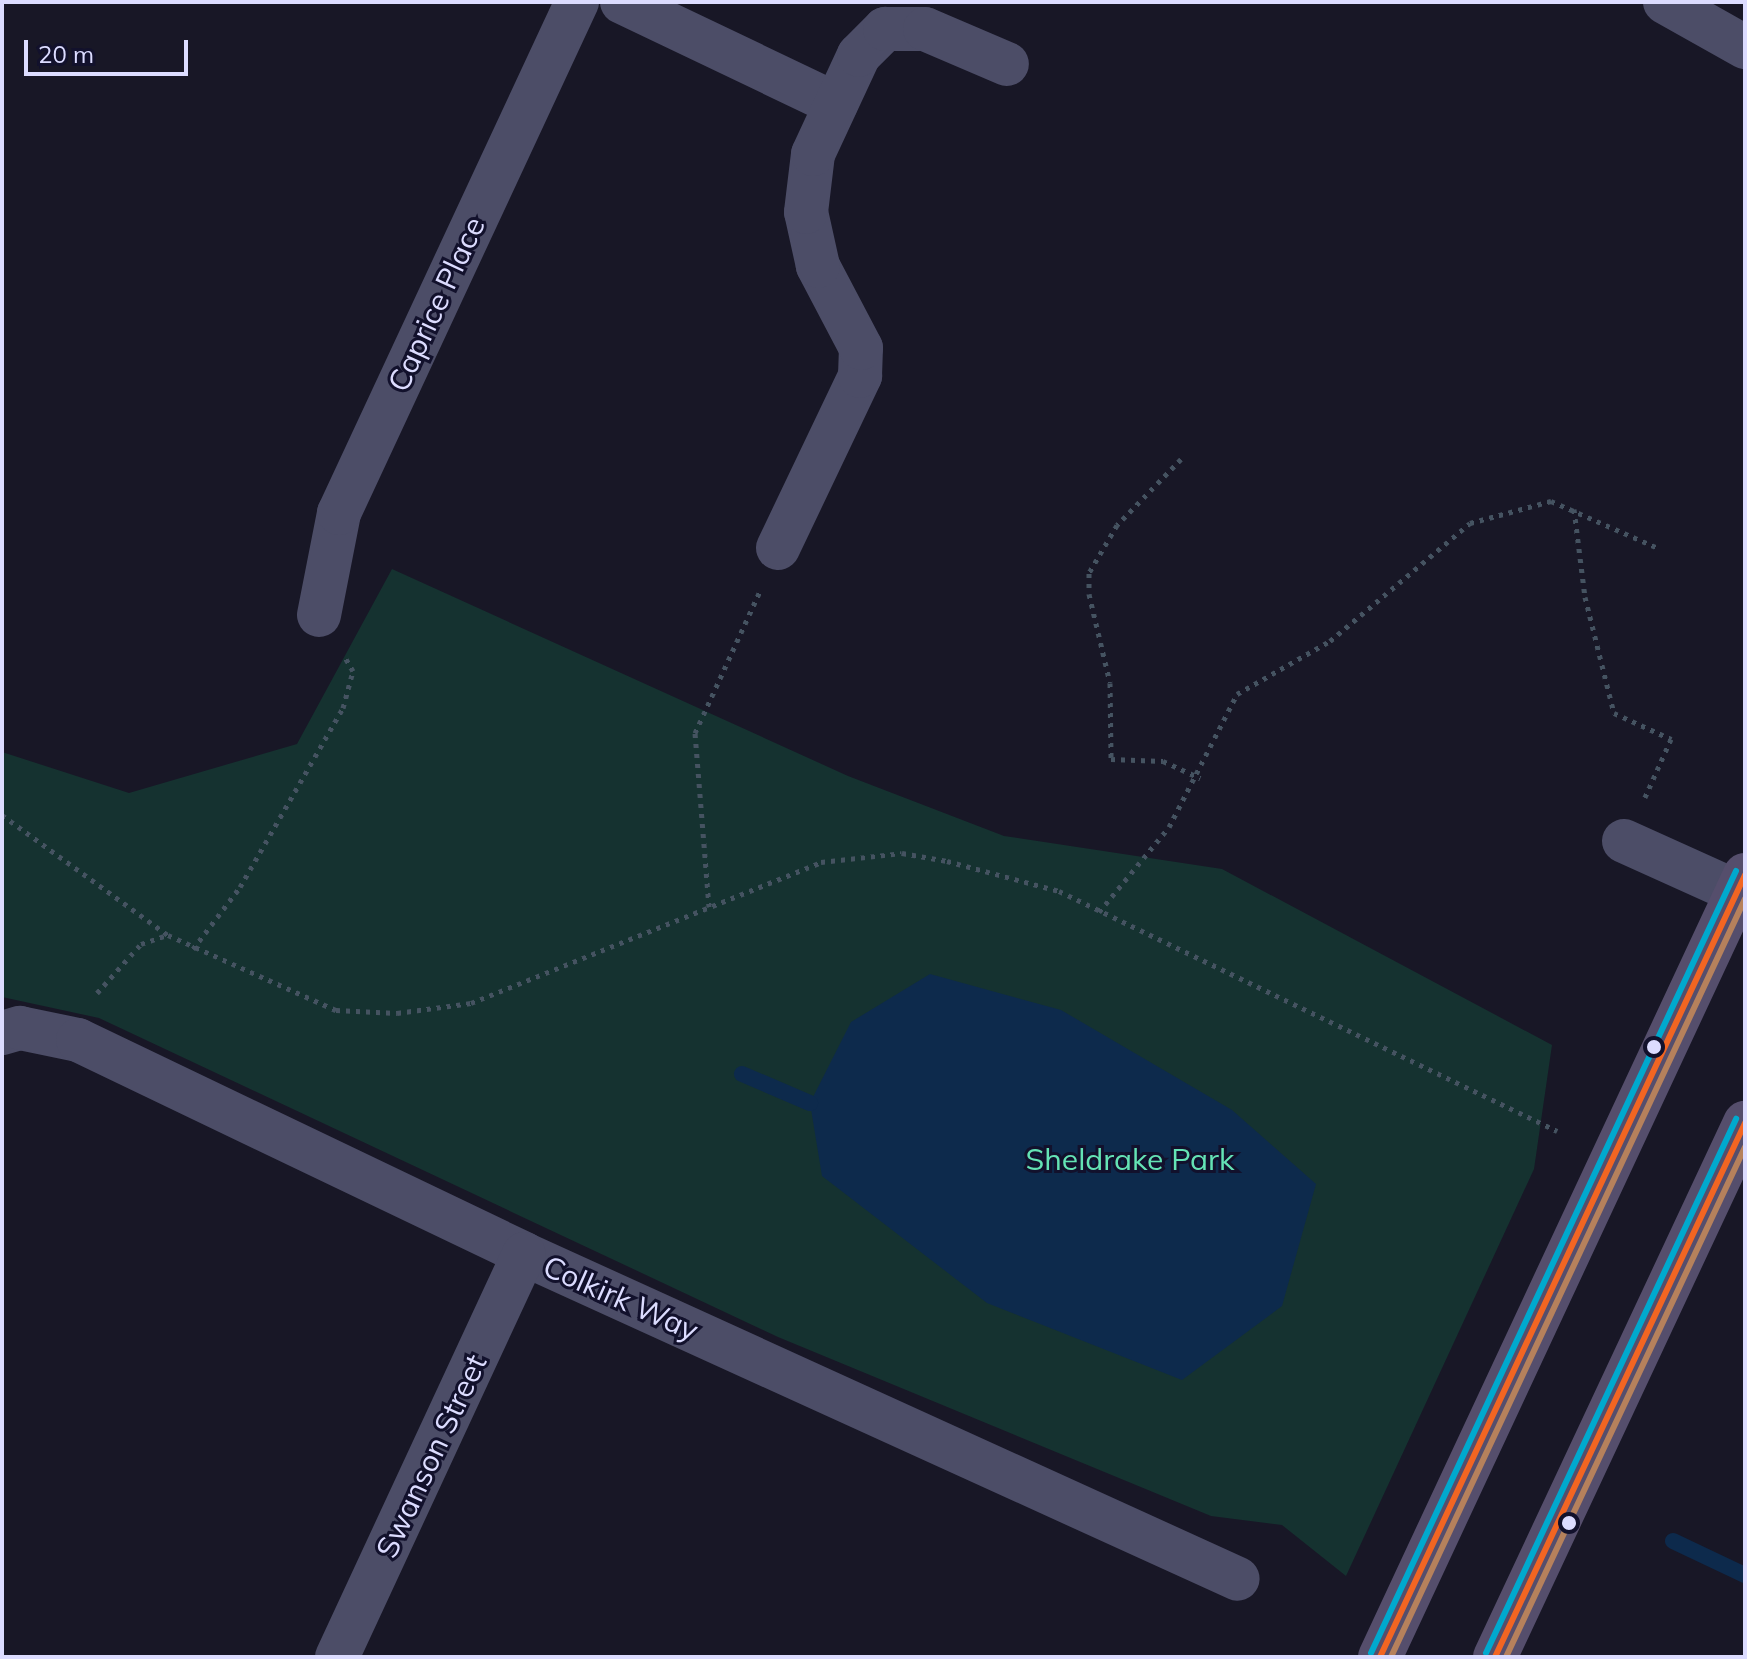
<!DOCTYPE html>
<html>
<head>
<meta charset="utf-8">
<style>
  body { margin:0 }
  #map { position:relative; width:1747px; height:1659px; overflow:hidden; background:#181726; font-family:Mulish,sans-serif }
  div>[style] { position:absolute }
  .green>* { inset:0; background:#153230 }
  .water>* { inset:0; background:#0d2a4c }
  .stream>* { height:16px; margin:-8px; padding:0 8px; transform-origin:8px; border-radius:8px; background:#0d2a4c }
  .path>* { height:5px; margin-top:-2.5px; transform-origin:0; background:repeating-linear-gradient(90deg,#455361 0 4px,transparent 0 10px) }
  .minor>* { height:44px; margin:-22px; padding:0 22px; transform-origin:22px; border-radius:22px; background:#4c4d67 }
  .major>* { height:44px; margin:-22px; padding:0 22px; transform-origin:22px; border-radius:22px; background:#554e6c }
  .bus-1>* { height:6px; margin:-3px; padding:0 3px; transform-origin:3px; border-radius:3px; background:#f26522 }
  .bus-2>* { height:6px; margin:-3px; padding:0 3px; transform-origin:3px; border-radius:3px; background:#b6815c }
  .bus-3>* { height:6px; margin:-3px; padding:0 3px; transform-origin:3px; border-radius:3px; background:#00a9ce }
  .dots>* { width:22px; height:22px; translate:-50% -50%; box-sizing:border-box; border:4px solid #12112c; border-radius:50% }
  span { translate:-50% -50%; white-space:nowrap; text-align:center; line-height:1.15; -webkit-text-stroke:6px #12112c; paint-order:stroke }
  .street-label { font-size:30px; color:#dcdcff }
  .park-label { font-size:30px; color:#64e3b5 }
  .frame { position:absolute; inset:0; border:4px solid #dcdcff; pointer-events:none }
  .scale { position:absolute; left:24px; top:40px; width:164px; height:36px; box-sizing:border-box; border:4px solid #dcdcff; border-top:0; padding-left:10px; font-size:24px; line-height:28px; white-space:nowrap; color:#dcdcff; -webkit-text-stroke:6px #12112c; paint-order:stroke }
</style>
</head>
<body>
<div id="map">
  <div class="green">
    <div style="clip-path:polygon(392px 569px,848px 776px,1004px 836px,1222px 869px,1552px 1045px,1534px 1169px,1346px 1576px,1282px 1525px,1211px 1516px,778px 1337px,99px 1018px,2px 997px,2px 752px,129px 793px,297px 744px)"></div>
  </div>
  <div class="water">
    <div style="clip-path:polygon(930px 974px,1061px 1010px,1232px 1110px,1316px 1184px,1282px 1306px,1182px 1380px,987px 1303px,822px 1176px,810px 1103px,851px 1022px)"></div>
  </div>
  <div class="stream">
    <div style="left:742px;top:1074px;width:74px;rotate:23.1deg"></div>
    <div style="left:1673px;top:1541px;width:80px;rotate:25.3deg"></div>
  </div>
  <div class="path">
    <div style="left:1181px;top:459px;width:92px;rotate:134.1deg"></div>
    <div style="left:1117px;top:525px;width:56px;rotate:120.3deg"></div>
    <div style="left:1089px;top:573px;width:21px;rotate:90deg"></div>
    <div style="left:1089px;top:594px;width:91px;rotate:76.7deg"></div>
    <div style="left:1110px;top:683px;width:76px;rotate:89.2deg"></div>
    <div style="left:1111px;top:759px;width:52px;rotate:2.2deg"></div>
    <div style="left:1163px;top:761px;width:41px;rotate:24.7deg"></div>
    <div style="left:1574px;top:509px;width:89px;rotate:82.9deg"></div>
    <div style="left:1585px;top:597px;width:120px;rotate:76deg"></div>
    <div style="left:1614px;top:713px;width:63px;rotate:24.5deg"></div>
    <div style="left:1671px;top:739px;width:64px;rotate:114.1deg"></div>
    <div style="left:2px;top:815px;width:205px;rotate:35.9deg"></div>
    <div style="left:168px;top:935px;width:184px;rotate:24.1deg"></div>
    <div style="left:336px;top:1010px;width:61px;rotate:2.8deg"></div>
    <div style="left:397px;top:1013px;width:75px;rotate:-7.7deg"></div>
    <div style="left:471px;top:1003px;width:377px;rotate:-21.9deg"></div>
    <div style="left:821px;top:862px;width:81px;rotate:-6.3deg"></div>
    <div style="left:902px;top:853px;width:46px;rotate:10.1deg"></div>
    <div style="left:947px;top:861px;width:116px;rotate:15deg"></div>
    <div style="left:1059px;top:891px;width:553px;rotate:25.73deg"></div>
    <div style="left:709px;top:907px;width:175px;rotate:-94.6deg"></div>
    <div style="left:695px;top:733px;width:156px;rotate:-65.4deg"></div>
    <div style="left:1099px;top:912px;width:110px;rotate:-50.5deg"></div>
    <div style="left:1169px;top:827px;width:149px;rotate:-62.9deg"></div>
    <div style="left:1237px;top:694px;width:107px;rotate:-29.7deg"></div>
    <div style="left:1330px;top:641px;width:183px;rotate:-40.1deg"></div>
    <div style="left:1470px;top:523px;width:84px;rotate:-15.2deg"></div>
    <div style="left:1551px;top:501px;width:115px;rotate:23.7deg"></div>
    <div style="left:193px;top:949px;width:78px;rotate:-52.8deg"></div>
    <div style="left:240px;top:887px;width:207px;rotate:-60.1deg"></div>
    <div style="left:343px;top:708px;width:38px;rotate:-75deg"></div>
    <div style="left:353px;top:671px;width:16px;rotate:-120deg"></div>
    <div style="left:97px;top:993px;width:66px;rotate:-48.1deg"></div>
    <div style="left:141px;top:944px;width:28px;rotate:-19deg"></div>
  </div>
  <div class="minor">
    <div style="left:622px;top:2px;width:237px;rotate:25.5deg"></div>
    <div style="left:1665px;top:2px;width:92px;rotate:29.4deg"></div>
    <div style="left:778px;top:548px;width:191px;rotate:-64.5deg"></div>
    <div style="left:860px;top:376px;width:28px;rotate:-88deg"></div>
    <div style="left:861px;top:348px;width:93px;rotate:-117.7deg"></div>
    <div style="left:818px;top:266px;width:55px;rotate:-102.5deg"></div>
    <div style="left:806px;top:212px;width:58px;rotate:-83.1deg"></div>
    <div style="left:813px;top:154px;width:109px;rotate:-65.1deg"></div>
    <div style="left:859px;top:55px;width:37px;rotate:-45deg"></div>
    <div style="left:885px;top:29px;width:40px"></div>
    <div style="left:925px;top:29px;width:89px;rotate:23.1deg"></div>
    <div style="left:319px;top:615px;width:104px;rotate:-78.9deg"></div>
    <div style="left:339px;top:513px;width:564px;rotate:-65.03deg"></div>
    <div style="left:1624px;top:841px;width:124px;rotate:24.3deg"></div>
    <div style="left:2px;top:1033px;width:19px;rotate:-16deg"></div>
    <div style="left:20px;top:1028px;width:59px;rotate:11.7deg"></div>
    <div style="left:78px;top:1040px;width:495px;rotate:25.6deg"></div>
    <div style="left:524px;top:1254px;width:784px;rotate:24.47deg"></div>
    <div style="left:337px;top:1657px;width:444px;rotate:-65.1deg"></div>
  </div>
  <div class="major">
    <div style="left:1380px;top:1657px;width:863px;rotate:-64.98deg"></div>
    <div style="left:1495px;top:1657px;width:590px;rotate:-64.91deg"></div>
  </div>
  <div class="bus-1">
    <div style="left:1380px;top:1657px;width:863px;rotate:-64.98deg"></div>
    <div style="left:1495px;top:1657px;width:590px;rotate:-64.91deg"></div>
  </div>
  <div class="bus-2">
    <div style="left:1391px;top:1657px;width:837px;rotate:-64.97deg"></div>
    <div style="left:1506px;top:1657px;width:563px;rotate:-64.89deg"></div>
  </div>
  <div class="bus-3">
    <div style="left:1371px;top:1653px;width:863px;rotate:-64.98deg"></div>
    <div style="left:1486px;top:1653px;width:590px;rotate:-64.91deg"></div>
  </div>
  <div class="dots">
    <div style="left:1654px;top:1047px;background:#dcdcff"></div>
    <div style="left:1569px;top:1523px;background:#dcdcff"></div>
  </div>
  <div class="street-label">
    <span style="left:436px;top:304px;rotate:-65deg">Caprice Place</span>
    <span style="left:621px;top:1298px;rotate:24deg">Colkirk Way</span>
    <span style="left:431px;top:1456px;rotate:-65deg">Swanson Street</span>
  </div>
  <div class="park-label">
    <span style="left:1130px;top:1159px">Sheldrake Park</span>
  </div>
  <div class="frame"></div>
  <div class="scale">20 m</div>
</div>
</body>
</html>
